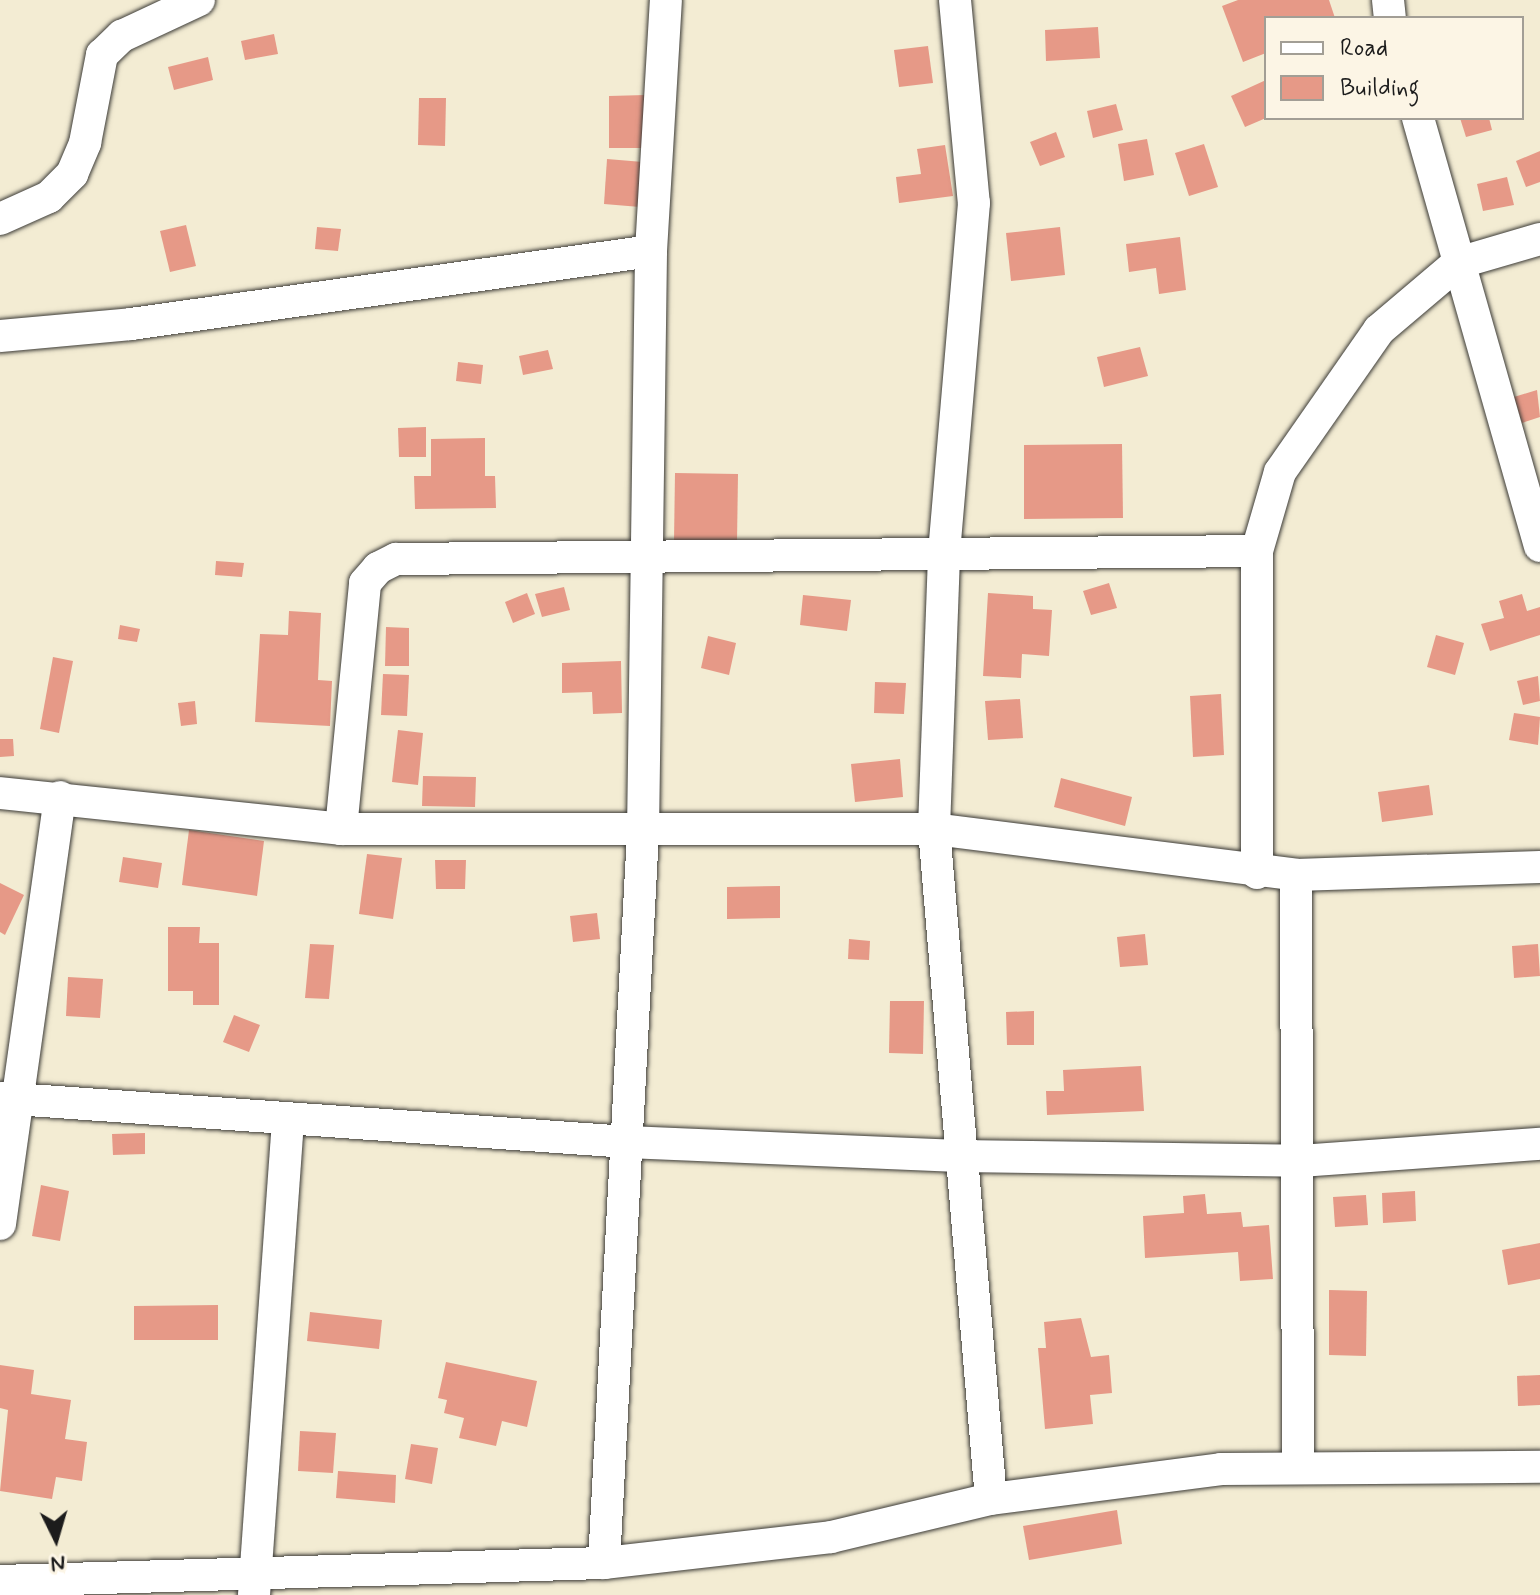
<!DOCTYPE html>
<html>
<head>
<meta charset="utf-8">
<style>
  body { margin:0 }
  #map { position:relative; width:1540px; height:1595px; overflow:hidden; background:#f3ecd3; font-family:Mynerve,sans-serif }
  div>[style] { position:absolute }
  .building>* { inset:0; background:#e69987 }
  .roads { filter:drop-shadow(0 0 2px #3c3b37) drop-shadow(0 0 2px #3c3b37) }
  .minor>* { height:32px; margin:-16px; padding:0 16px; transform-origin:16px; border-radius:16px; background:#fff }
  span { translate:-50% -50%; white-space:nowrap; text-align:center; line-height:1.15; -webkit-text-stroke:6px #fcf5e5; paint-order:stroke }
  .legend { position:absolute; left:1264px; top:16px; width:260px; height:104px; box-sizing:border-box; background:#fcf5e5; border:2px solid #a29e95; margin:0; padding:10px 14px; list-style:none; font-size:24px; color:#1c1c1c }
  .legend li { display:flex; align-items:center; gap:16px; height:40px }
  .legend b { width:40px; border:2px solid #a29e95 }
  .north { position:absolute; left:16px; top:1499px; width:80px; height:80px; -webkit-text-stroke:6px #fcf5e5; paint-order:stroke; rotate:175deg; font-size:22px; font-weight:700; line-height:32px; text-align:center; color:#1c1c1c }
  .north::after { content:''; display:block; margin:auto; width:28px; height:36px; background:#1c1c1c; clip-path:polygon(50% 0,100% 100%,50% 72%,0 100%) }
</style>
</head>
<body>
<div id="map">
  <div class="building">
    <div style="clip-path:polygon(1238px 0,1329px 0,1335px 18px,1266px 18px,1266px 53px,1243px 62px,1222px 6px)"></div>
    <div style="clip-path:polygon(1098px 27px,1100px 58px,1046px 61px,1045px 30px)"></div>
    <div style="clip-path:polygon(274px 34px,278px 54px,245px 60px,241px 41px)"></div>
    <div style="clip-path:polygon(928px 46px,933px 83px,899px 87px,894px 50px)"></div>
    <div style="clip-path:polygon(208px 57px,213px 80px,174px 90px,168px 67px)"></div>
    <div style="clip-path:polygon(1266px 80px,1266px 118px,1245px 127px,1231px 96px)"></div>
    <div style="clip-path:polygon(645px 95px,645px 148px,609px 148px,609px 96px)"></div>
    <div style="clip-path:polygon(419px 98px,446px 98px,445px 146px,418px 145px)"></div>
    <div style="clip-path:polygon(1116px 104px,1123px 130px,1093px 138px,1087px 111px)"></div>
    <div style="clip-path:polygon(1460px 118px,1489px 118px,1492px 130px,1466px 137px)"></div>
    <div style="clip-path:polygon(1056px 132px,1065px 157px,1040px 166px,1030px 142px)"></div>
    <div style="clip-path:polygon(1147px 139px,1154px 175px,1124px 181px,1118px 144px)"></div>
    <div style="clip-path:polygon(1204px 144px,1218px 187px,1189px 196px,1175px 153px)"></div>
    <div style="clip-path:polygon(945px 145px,953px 196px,899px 203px,896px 177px,921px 174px,917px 149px)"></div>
    <div style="clip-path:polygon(1540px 151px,1540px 182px,1526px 187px,1516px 161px)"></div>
    <div style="clip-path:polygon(607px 159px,643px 162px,640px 207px,604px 204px)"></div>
    <div style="clip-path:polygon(1507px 177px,1514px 205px,1483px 211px,1477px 184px)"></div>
    <div style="clip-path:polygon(186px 225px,196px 266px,170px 272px,160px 231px)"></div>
    <div style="clip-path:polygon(317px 227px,341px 229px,338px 251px,315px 249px)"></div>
    <div style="clip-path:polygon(1060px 227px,1065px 275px,1011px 281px,1006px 233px)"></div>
    <div style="clip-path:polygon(1180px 237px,1186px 290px,1159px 294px,1156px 268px,1129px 272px,1126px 244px)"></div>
    <div style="clip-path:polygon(1140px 347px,1148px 376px,1104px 387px,1097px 357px)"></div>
    <div style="clip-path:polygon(548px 350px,553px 369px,523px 375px,519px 356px)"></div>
    <div style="clip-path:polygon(458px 362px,483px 365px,481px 384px,456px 381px)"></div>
    <div style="clip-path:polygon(1537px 390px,1540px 417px,1522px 423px,1514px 397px)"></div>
    <div style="clip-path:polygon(426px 427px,426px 457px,399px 457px,398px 428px)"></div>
    <div style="clip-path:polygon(485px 438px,485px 476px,495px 476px,496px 508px,415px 509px,414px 476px,431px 476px,431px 439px)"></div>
    <div style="clip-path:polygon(1122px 444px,1123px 518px,1024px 519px,1024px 445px)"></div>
    <div style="clip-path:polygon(675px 473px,738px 474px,737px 542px,674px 542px)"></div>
    <div style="clip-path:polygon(216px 561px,244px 563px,242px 577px,215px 575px)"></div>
    <div style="clip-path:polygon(1109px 583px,1117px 608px,1091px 615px,1083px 591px)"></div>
    <div style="clip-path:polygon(564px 587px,570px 610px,542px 617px,535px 594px)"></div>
    <div style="clip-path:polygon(527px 593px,535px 614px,513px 623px,505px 602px)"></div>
    <div style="clip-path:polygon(988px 593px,1033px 596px,1033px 609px,1052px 610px,1049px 656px,1022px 654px,1021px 678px,983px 676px)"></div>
    <div style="clip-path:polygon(1522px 594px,1527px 611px,1540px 607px,1540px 635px,1490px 651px,1481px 624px,1504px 618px,1499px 601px)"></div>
    <div style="clip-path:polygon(803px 595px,851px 600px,847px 631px,800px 625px)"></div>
    <div style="clip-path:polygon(289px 611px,321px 613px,318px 680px,332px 681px,330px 726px,255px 722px,260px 634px,288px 635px)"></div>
    <div style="clip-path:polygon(120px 625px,140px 629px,137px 642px,118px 639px)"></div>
    <div style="clip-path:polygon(386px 627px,409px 628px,409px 666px,385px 666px)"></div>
    <div style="clip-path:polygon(1436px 635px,1464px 643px,1455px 675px,1427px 667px)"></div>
    <div style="clip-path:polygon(708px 636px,736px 643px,729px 675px,701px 668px)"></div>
    <div style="clip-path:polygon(53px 657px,73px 661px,59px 733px,40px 729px)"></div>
    <div style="clip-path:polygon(621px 661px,622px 713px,593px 714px,592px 692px,562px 693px,562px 663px)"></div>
    <div style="clip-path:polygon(383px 674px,409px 675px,407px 716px,381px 715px)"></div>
    <div style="clip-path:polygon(1538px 676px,1540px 701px,1523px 705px,1517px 681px)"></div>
    <div style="clip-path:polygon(875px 682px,906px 683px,904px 714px,874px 713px)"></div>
    <div style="clip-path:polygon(1221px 694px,1224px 755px,1193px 757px,1190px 696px)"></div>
    <div style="clip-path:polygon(1020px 699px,1023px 738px,988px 740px,985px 701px)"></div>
    <div style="clip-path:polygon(195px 701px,197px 724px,181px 726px,178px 703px)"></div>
    <div style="clip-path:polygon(1514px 713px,1540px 717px,1538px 745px,1509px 740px)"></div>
    <div style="clip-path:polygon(398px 730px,423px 733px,418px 785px,392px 782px)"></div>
    <div style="clip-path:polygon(0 739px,13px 739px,14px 756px,0 757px)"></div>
    <div style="clip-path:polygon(900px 759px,903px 797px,855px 802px,851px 764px)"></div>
    <div style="clip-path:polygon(423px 776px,476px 777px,475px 807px,422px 806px)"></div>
    <div style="clip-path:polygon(1061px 778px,1132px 797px,1125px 826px,1054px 807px)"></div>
    <div style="clip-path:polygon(1429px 785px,1433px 815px,1382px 822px,1378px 792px)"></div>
    <div style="clip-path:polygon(189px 830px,264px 841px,257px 896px,182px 885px)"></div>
    <div style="clip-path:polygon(367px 854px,402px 858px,393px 919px,359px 914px)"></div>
    <div style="clip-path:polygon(123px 857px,162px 863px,158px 888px,119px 882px)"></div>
    <div style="clip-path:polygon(435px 860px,466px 860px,465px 889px,436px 889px)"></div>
    <div style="clip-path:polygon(0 883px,24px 895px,5px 935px,0 932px)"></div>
    <div style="clip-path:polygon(780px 886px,780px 918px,727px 919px,727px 887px)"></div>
    <div style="clip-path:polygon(597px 913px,600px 939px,573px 942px,570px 916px)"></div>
    <div style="clip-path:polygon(168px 927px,200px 927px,199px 943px,219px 943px,219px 1005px,193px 1005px,193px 991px,168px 991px)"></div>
    <div style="clip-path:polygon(1145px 934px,1148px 965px,1120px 967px,1117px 937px)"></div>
    <div style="clip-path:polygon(849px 939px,870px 941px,869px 960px,848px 959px)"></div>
    <div style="clip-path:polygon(310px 944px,334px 945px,329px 999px,305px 998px)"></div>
    <div style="clip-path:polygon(1538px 944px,1540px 976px,1514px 978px,1512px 946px)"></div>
    <div style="clip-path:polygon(68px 977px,103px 979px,100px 1018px,66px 1016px)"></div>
    <div style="clip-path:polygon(890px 1001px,924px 1001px,923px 1054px,889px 1053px)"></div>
    <div style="clip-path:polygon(1034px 1011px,1034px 1045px,1007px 1045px,1006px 1012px)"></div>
    <div style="clip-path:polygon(234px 1015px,260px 1025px,249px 1052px,223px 1042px)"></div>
    <div style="clip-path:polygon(1141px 1066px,1144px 1111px,1047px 1115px,1046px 1091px,1064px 1091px,1063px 1070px)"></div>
    <div style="clip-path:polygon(145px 1133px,145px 1154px,113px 1155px,112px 1134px)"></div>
    <div style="clip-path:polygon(41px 1185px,69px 1191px,60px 1241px,32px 1236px)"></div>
    <div style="clip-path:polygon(1415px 1191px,1416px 1221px,1383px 1223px,1382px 1193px)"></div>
    <div style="clip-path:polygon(1205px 1194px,1207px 1214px,1241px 1212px,1243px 1227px,1269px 1225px,1273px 1279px,1240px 1281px,1238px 1252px,1145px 1258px,1143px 1216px,1184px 1213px,1183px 1196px)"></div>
    <div style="clip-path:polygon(1366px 1195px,1368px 1225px,1335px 1227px,1333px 1197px)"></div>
    <div style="clip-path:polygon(1540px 1243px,1540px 1279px,1508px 1285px,1502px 1250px)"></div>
    <div style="clip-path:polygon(1329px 1290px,1367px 1291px,1366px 1356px,1329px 1355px)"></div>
    <div style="clip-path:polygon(218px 1305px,218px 1340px,134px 1340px,134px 1306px)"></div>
    <div style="clip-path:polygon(310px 1312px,382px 1320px,379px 1349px,307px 1341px)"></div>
    <div style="clip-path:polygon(1081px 1318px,1091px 1357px,1109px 1355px,1112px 1393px,1090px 1395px,1093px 1424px,1045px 1429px,1038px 1348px,1046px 1348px,1044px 1322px)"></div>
    <div style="clip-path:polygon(446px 1362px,537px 1381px,527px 1427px,502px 1421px,496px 1446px,459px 1438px,464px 1418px,444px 1413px,447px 1400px,438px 1398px)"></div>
    <div style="clip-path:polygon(0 1365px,34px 1370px,31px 1394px,71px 1400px,65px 1439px,87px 1442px,82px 1481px,56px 1477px,52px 1499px,0 1491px,8px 1410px,0 1408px)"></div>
    <div style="clip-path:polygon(1540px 1375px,1540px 1405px,1518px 1406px,1517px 1376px)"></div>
    <div style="clip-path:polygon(300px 1431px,336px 1433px,333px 1473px,298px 1471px)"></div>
    <div style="clip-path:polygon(411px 1444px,438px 1448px,432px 1484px,405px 1479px)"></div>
    <div style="clip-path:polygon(338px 1471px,396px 1475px,395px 1503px,336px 1498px)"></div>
    <div style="clip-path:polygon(1117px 1510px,1122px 1544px,1029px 1560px,1023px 1526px)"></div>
  </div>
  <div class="roads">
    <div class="minor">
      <div style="left:955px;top:0;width:204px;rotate:84.7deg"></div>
      <div style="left:974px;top:203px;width:354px;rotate:94.9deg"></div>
      <div style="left:944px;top:556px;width:273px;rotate:92.1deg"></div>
      <div style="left:934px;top:829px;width:672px;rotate:85.14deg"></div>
      <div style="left:1388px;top:0;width:18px;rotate:84deg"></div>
      <div style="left:1418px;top:118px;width:445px;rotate:74.1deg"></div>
      <div style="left:0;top:219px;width:54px;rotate:-24.2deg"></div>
      <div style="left:49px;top:197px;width:33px;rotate:-45deg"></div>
      <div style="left:72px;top:174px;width:34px;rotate:-67deg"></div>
      <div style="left:85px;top:143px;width:90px;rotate:-79.1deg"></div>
      <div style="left:102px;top:55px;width:28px;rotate:-44deg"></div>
      <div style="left:122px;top:36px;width:85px;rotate:-25.1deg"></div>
      <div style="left:0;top:336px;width:132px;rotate:-5.2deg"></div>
      <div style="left:131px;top:324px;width:525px;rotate:-7.99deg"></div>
      <div style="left:0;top:793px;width:343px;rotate:6deg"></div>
      <div style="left:341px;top:829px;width:593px"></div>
      <div style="left:934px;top:829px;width:365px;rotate:7.2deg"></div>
      <div style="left:1296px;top:875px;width:244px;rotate:-1.9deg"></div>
      <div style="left:341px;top:829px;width:247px;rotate:-84.4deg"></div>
      <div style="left:365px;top:583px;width:20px;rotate:-49deg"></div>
      <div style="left:378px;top:568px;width:20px;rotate:-27deg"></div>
      <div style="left:396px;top:559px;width:861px;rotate:-0.53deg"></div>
      <div style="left:1257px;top:873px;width:322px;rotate:-90deg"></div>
      <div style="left:1257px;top:551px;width:82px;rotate:-73.8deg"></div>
      <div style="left:1280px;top:472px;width:173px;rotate:-55.1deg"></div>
      <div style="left:1379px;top:330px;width:104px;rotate:-40.3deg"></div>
      <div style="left:1458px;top:263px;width:85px;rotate:-16.3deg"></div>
      <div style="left:1296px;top:875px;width:593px;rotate:89.81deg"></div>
      <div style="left:0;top:1098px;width:629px;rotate:4.01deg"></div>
      <div style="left:627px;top:1142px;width:332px;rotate:2.4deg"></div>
      <div style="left:959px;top:1156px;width:341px;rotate:0.8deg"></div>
      <div style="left:1300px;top:1161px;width:241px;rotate:-4.1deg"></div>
      <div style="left:0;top:1224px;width:431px;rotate:-82deg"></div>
      <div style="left:604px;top:1563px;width:731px;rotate:-86.94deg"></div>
      <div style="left:643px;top:833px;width:582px;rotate:-89.21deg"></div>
      <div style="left:651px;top:251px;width:251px;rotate:-86.6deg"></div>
      <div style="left:0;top:1581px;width:604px;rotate:-1.71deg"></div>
      <div style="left:604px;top:1563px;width:228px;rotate:-6.5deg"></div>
      <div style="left:831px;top:1537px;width:164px;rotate:-13.4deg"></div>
      <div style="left:991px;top:1499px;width:232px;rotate:-7.4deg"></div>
      <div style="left:1221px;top:1469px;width:319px;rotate:-0.4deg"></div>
      <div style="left:254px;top:1595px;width:477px;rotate:-85.9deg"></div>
    </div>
  </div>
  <ul class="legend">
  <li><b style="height:10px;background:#fff"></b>Road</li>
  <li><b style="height:22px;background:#e69987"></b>Building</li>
  </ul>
  <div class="north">N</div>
</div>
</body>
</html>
